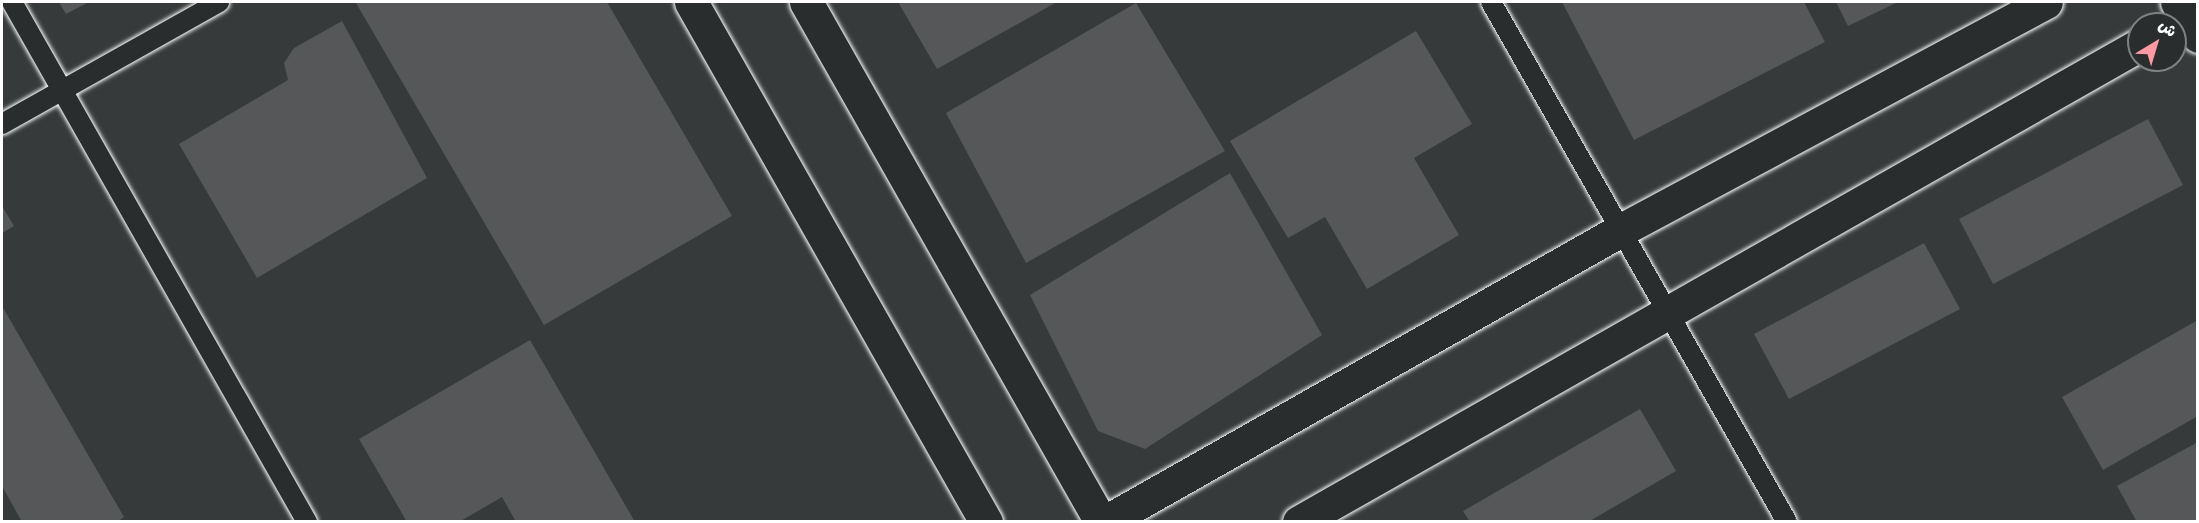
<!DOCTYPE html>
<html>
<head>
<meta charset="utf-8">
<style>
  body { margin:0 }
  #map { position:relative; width:2199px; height:523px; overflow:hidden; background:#2a2d2e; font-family:Mynerve,"Playpen Sans Arabic",sans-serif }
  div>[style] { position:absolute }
  .built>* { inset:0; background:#373a3b }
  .building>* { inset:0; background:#555758 }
  .roads { filter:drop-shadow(0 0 2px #fff) drop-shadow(0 0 2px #fff) }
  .service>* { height:20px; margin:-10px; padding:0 10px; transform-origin:10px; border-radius:10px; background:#2a2d2e }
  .minor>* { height:33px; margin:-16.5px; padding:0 16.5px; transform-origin:16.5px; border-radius:16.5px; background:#2a2d2e }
  .tertiary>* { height:33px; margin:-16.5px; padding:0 16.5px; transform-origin:16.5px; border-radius:16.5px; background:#2a2d2e }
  span { translate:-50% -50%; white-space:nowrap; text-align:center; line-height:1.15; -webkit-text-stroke:5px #2a2d2e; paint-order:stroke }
  .frame { position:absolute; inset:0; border:3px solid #fff; pointer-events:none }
  .north { position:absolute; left:2127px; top:12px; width:60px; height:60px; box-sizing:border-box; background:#2a2d2e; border:2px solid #7f8182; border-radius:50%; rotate:38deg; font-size:16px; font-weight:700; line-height:24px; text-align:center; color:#fff }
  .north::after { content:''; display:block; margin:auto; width:21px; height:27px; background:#ff9aa2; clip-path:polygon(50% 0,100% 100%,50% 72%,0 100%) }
</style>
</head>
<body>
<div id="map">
  <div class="built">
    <div style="clip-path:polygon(evenodd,2px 2px,2197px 2px,2197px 521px,2px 521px,2px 2px,2139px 24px,2175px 24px,2175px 60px,2139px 60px,2139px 24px)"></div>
  </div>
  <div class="building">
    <div style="clip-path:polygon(59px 2px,89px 2px,66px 14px)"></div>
    <div style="clip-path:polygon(359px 2px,607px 2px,732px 216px,544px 325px,356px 3px)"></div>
    <div style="clip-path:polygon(898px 2px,1057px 2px,937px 69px)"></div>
    <div style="clip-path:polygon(1562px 2px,1804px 2px,1825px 42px,1634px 140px)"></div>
    <div style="clip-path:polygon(1836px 2px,1898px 2px,1848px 26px)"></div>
    <div style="clip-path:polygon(1136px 3px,1225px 151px,1026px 263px,946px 113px)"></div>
    <div style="clip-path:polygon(342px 21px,427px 178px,257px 278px,179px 144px,288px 80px,284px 63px,294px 48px)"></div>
    <div style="clip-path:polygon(1416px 31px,1472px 124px,1414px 158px,1459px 235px,1367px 289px,1325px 217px,1288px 238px,1230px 141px)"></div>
    <div style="clip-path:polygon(2148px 119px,2183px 185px,1993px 284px,1959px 219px)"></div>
    <div style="clip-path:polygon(1230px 173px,1322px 335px,1145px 449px,1098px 431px,1030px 295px)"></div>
    <div style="clip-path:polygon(2px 206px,14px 226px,2px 233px)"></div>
    <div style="clip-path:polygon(1924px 243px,1960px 309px,1789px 399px,1754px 334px)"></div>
    <div style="clip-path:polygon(2px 306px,124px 517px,117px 522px,22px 522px,2px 486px)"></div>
    <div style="clip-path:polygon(2198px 320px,2198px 416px,2103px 470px,2062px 397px)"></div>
    <div style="clip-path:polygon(530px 340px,635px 522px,516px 522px,502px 497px,459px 522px,407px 522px,359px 439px)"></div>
    <div style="clip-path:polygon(1640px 409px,1676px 471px,1588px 522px,1470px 522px,1463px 511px)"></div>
    <div style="clip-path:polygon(2198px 442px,2198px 522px,2137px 522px,2117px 486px)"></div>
  </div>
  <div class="roads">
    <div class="service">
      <div style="left:12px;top:2px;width:598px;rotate:60.43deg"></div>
      <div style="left:1491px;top:2px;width:598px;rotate:60.35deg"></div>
      <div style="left:2px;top:124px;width:249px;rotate:-29.3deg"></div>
    </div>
    <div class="minor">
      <div style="left:691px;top:2px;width:598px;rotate:60.43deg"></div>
      <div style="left:806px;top:2px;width:598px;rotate:60.43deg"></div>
      <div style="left:1105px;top:522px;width:593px;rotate:-29.51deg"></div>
      <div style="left:1621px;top:230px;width:482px;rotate:-28.2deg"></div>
      <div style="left:1299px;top:522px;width:966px;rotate:-29.59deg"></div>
    </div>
    <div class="tertiary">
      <div style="left:2177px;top:2px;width:40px;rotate:58deg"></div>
    </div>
  </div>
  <div class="frame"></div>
  <div class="north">ش</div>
</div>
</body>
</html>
